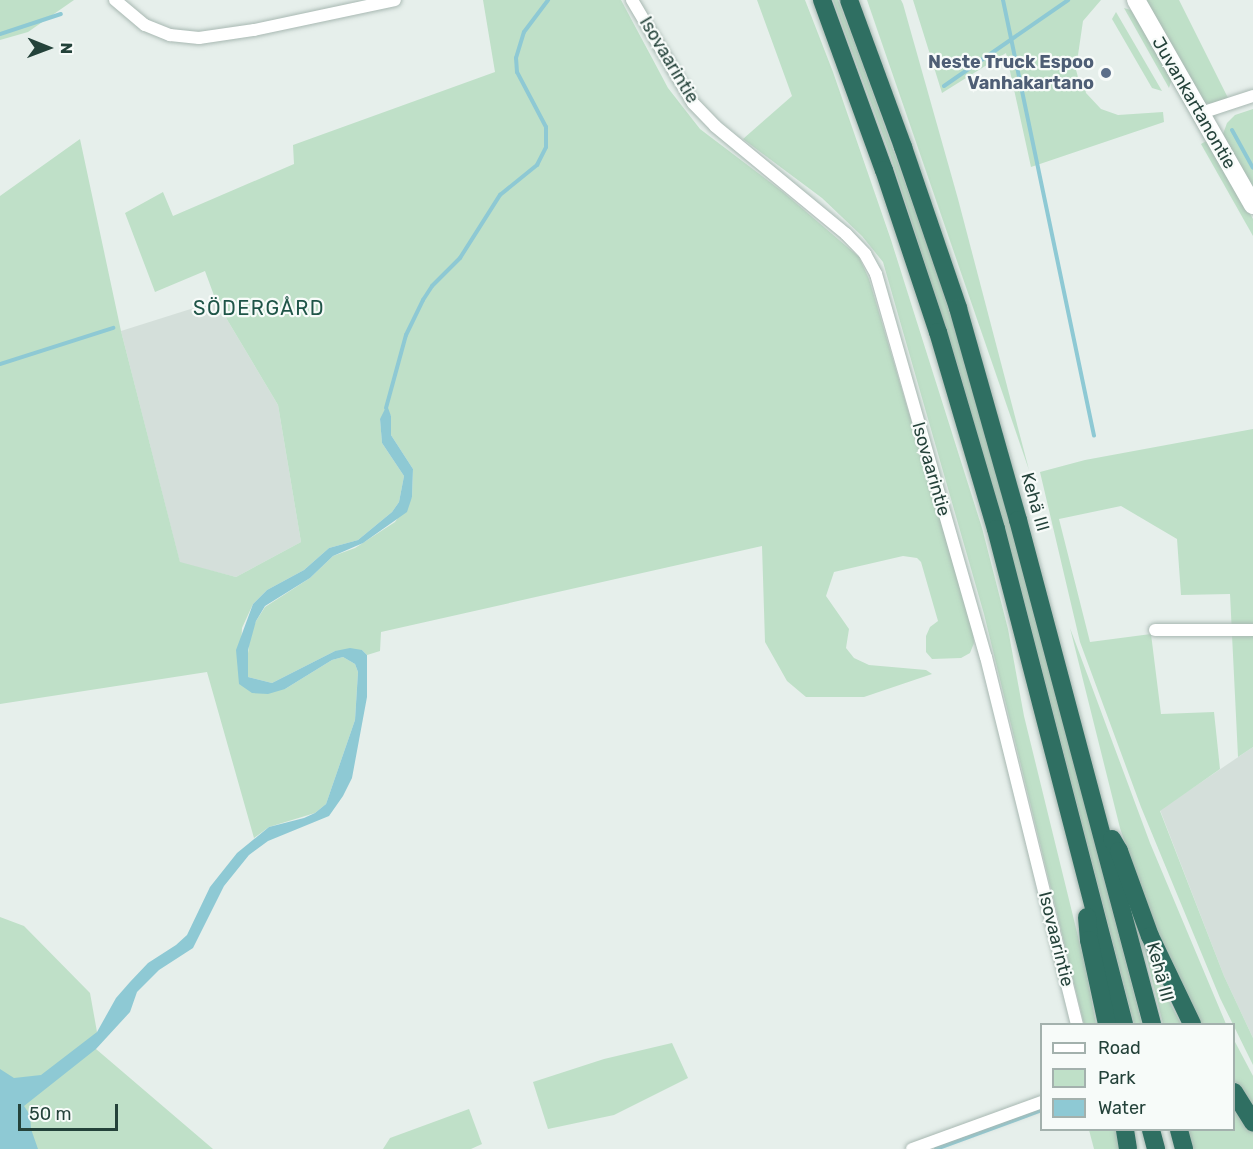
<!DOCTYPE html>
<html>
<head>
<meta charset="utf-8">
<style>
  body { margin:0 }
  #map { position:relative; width:1253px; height:1149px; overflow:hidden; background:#e6efeb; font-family:Rubik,sans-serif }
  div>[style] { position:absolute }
  .built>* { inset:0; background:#d4dfda }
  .green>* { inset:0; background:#bfe0c8 }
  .water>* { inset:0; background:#8ec9d4 }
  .stream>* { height:4px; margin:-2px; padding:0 2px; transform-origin:2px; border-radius:2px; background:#8ec9d4 }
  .roads { filter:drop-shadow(0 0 2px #a8b8b2) drop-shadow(0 0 2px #a8b8b2) }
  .street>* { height:12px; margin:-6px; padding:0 6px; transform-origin:6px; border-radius:6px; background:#fff }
  .secondary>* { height:18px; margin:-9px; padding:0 9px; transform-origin:9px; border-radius:9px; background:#fff }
  .highway>* { height:18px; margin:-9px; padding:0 9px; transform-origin:9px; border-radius:9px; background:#2f6f62 }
  .dots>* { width:16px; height:16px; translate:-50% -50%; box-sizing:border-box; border:3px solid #f7fbf9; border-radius:50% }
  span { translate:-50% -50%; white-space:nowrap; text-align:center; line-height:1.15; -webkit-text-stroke:4.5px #f7fbf9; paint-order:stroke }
  .street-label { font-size:18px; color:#24423a }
  .service-label { font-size:18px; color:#4e5e75; font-weight:700 }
  .right { translate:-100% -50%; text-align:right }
  .neighbourhood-label { font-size:20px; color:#1f5548; letter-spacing:1.5px }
  .legend { position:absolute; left:1040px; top:1023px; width:195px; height:108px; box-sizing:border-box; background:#f7fbf9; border:2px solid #a3b1ad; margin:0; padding:8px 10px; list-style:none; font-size:18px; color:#24423a }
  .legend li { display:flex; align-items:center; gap:12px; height:30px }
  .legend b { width:30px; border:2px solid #a3b1ad }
  .north { position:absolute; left:18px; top:18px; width:60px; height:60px; -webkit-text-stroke:4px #f7fbf9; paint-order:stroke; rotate:91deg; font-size:16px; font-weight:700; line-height:24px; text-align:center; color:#24423a }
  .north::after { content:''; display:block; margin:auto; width:21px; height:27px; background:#24423a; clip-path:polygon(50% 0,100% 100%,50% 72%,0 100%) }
  .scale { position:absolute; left:18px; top:1104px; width:100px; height:27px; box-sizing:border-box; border:3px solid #24423a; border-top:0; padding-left:8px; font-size:18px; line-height:21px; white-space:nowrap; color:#24423a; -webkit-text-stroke:4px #f7fbf9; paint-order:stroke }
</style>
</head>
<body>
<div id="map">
  <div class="built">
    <div style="clip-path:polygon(216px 301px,278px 405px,301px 542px,236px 577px,180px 563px,121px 331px)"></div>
    <div style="clip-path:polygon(1253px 747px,1253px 1038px,1224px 976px,1160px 810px)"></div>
  </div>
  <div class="green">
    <div style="clip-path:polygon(0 0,74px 0,28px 32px,0 40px)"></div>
    <div style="clip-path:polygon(483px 0,621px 0,668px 88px,700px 129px,783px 192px,859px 257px,869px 279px,973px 629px,974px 643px,970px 653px,961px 658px,932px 659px,926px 652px,926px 636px,930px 627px,938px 621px,921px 562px,917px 558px,903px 556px,834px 572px,826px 596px,849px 629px,846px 648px,854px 658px,869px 665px,926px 670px,932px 674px,864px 697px,806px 697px,787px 681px,765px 642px,762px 546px,381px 632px,380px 651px,367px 655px,362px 650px,335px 651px,272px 683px,248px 677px,246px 671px,250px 636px,256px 621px,265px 607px,310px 578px,333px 556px,355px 548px,395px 522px,412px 497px,413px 469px,391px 435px,391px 415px,380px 419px,381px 430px,382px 443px,404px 476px,399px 502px,392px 512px,358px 540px,329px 548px,304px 570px,267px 590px,253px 604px,242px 628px,239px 684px,285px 689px,332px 660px,343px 657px,355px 664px,358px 672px,355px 720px,326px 804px,315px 813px,269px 827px,254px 838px,207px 672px,0 704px,0 196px,80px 139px,121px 331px,180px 562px,236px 577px,301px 542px,278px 405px,216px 301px,205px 271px,155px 292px,125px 213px,163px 192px,173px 216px,294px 164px,293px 145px,495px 72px)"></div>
    <div style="clip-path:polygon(757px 0,805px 0,833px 72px,891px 240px,982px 528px,1008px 629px,1024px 716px,1085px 965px,1096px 1024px,1084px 1024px,984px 614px,883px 262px,862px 236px,822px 198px,743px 139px,792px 96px)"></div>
    <div style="clip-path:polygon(833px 0,838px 0,857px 49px,933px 261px,967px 367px,997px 469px,1142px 1024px,1134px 1024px,1020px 585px,959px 370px,890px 154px)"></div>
    <div style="clip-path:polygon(867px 0,901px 0,903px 4px,958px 199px,1029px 470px)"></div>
    <div style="clip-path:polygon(913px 0,1101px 0,1083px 21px,1078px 55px,1081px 64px,1075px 66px,1079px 81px,1083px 80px,1086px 93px,1101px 109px,1118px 115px,1163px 112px,1164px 122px,1031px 167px,1006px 53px,942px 93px)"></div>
    <div style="clip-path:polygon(1145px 0,1179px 0,1229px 100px,1213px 105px,1204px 102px)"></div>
    <div style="clip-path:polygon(1124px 8px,1134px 11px,1172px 79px,1169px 88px)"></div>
    <div style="clip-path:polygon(1116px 12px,1162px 91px,1152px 88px,1112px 19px)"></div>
    <div style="clip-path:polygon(1253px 109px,1253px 188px,1223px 134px,1227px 123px,1235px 115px)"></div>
    <div style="clip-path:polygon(1208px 140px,1253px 219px,1253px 236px,1201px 144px)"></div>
    <div style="clip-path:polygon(1253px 429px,1253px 747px,1238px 757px,1230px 594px,1181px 595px,1177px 539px,1121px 506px,1059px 519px,1090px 642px,1151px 634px,1161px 714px,1214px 712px,1220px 769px,1160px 811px,1224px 976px,1253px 1038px,1253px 1065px,1220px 998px,1141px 807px,1080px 642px,1040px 472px,1085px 460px)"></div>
    <div style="clip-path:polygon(1070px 628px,1150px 843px,1226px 1024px,1201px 1024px,1169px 960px,1141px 891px,1120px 828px)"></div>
    <div style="clip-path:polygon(0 917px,24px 926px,90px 993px,97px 1032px,96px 1049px,213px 1149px,0 1149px)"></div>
    <div style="clip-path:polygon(1143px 943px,1158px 980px,1181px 1024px,1163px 1024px)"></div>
    <div style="clip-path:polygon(1234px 1040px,1253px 1076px,1253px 1109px,1234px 1080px)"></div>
    <div style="clip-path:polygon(672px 1043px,688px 1078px,614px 1115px,548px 1129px,533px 1082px,604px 1059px)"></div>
    <div style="clip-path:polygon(1234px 1102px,1253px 1131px,1253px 1149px,1193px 1149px,1188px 1130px,1234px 1130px)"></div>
    <div style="clip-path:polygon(469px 1109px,482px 1144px,471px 1149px,383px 1149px,390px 1138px)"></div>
    <div style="clip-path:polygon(1089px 1130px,1116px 1130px,1120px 1149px,1094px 1149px)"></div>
  </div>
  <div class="water">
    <div style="clip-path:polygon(387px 405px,391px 416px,391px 435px,413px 469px,412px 497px,407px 512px,363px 543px,333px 556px,310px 578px,265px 606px,256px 621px,248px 650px,248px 677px,272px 683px,335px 651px,350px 648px,362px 650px,367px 655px,367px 697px,352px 778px,343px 796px,329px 816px,268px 841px,249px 855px,224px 886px,193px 948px,159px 970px,137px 992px,130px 1012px,96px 1049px,24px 1106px,30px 1115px,31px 1129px,38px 1149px,0 1149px,0 1069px,14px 1078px,41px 1075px,97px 1032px,116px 998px,130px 982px,148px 963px,176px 945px,187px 935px,210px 887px,237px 853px,269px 827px,304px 818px,315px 813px,326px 804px,355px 720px,358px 672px,355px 664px,343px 657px,332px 660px,285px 689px,268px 694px,252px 693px,239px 684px,236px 650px,253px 604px,267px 590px,304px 570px,329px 548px,358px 540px,392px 512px,399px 502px,404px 476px,382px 443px,380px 419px)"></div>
  </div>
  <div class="stream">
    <div style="left:1003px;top:0;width:445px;rotate:78.2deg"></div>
    <div style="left:0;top:34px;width:64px;rotate:-18.2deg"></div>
    <div style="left:944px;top:86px;width:151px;rotate:-34.7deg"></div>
    <div style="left:1232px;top:130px;width:43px;rotate:61.1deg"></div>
    <div style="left:0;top:364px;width:119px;rotate:-17.7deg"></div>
    <div style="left:386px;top:408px;width:76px;rotate:-74.7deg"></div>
    <div style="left:406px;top:335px;width:39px;rotate:-64deg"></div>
    <div style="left:423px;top:300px;width:17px;rotate:-57deg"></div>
    <div style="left:432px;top:286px;width:40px;rotate:-45deg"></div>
    <div style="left:460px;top:258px;width:75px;rotate:-57.6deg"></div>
    <div style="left:500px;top:195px;width:48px;rotate:-39deg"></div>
    <div style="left:537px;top:165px;width:20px;rotate:-63deg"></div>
    <div style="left:546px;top:147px;width:20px;rotate:-90deg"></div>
    <div style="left:546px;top:127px;width:62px;rotate:-117.8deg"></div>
    <div style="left:517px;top:72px;width:14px;rotate:-94deg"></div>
    <div style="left:516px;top:58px;width:27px;rotate:-73deg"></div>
    <div style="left:524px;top:32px;width:40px;rotate:-53deg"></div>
    <div style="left:936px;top:1149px;width:113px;rotate:-20.2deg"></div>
  </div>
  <div class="roads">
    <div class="street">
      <div style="left:115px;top:0;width:39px;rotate:40deg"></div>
      <div style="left:145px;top:25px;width:27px;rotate:22deg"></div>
      <div style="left:170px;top:35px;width:29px;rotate:6deg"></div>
      <div style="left:199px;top:38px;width:56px;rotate:-8.3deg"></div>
      <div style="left:254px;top:30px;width:144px;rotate:-12deg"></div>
      <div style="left:632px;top:0;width:120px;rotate:59.4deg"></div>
      <div style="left:693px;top:103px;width:32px;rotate:46deg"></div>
      <div style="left:715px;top:126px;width:170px;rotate:39.5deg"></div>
      <div style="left:846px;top:234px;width:28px;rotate:46deg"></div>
      <div style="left:865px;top:254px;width:23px;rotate:61deg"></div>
      <div style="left:876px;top:274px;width:398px;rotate:74deg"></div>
      <div style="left:986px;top:657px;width:378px;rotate:76.1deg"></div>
      <div style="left:1201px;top:113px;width:55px;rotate:-18.1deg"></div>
      <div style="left:1155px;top:630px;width:98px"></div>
      <div style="left:912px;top:1149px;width:138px;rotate:-19.9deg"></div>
    </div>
    <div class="secondary">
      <div style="left:1136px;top:0;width:236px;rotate:60.3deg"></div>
    </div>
    <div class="highway">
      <div style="left:822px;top:0;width:181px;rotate:70deg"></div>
      <div style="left:884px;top:170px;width:171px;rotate:71.6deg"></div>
      <div style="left:938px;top:332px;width:205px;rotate:73.6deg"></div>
      <div style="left:996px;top:529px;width:511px;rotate:75.5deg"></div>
      <div style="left:849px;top:0;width:157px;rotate:69.8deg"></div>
      <div style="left:903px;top:147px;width:170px;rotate:71.1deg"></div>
      <div style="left:958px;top:308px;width:220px;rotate:74.2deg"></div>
      <div style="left:1018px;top:520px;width:522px;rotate:75.11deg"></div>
      <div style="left:1112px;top:839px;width:14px;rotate:60deg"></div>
      <div style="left:1119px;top:851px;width:90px;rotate:70deg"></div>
      <div style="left:1150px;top:936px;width:98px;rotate:64.5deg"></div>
      <div style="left:1087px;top:917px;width:23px;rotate:85deg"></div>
      <div style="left:1089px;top:940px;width:86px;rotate:77.9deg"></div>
      <div style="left:1234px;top:1092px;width:36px;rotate:58deg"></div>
      <div style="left:1125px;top:1130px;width:19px;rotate:81deg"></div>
      <div style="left:1151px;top:1130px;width:20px;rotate:75deg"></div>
      <div style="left:1179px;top:1130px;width:20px;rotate:75deg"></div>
    </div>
  </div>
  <div class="dots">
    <div style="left:1106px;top:73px;background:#5c6f8a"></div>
  </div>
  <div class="street-label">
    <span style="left:669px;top:60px;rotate:59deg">Isovaarintie</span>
    <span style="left:1194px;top:103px;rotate:60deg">Juvankartanontie</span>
    <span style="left:931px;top:469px;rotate:74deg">Isovaarintie</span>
    <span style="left:1035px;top:502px;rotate:74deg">Kehä III</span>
    <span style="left:1056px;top:939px;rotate:76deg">Isovaarintie</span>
    <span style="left:1160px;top:972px;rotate:75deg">Kehä III</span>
  </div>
  <div class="service-label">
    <span class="right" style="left:1094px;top:73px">Neste Truck Espoo<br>Vanhakartano</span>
  </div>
  <div class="neighbourhood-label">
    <span style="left:259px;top:308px">SÖDERGÅRD</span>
  </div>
  <ul class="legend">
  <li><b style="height:8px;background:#fff"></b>Road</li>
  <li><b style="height:16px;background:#bfe0c8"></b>Park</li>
  <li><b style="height:16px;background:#8ec9d4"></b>Water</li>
  </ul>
  <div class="north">N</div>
  <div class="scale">50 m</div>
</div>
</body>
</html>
